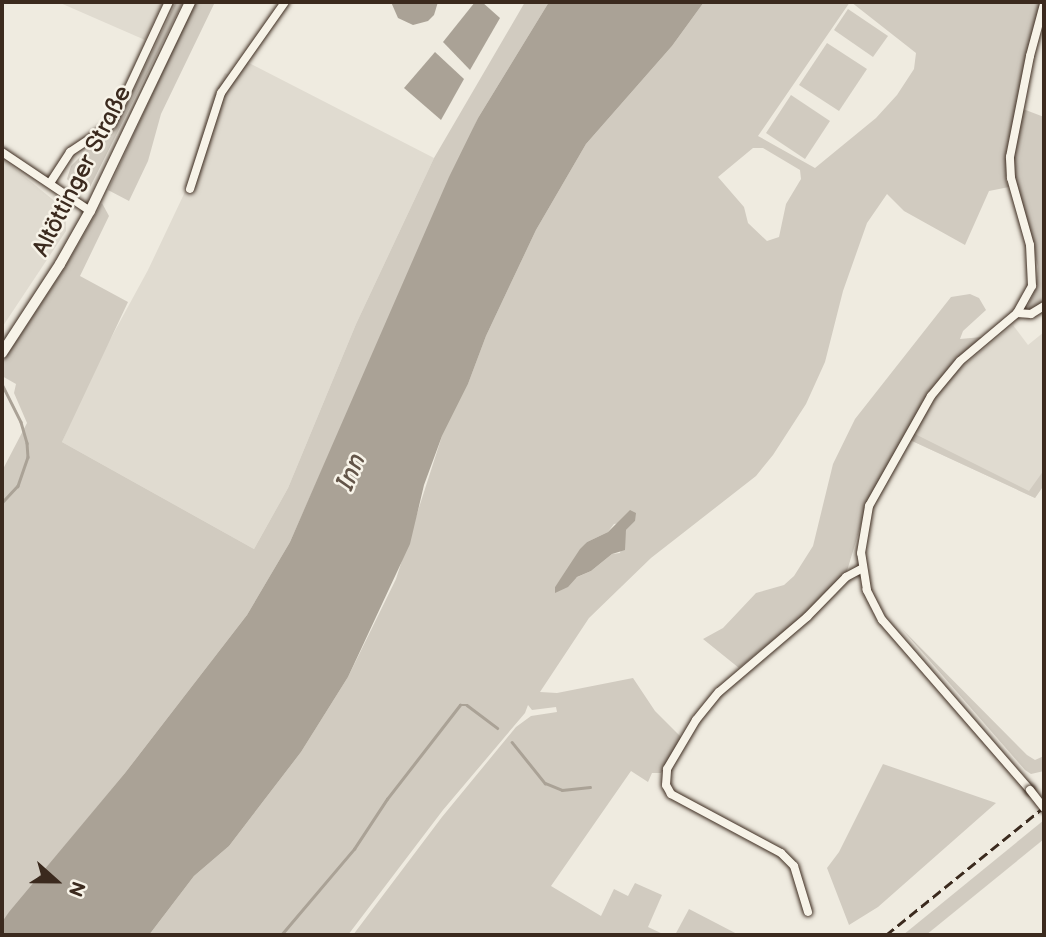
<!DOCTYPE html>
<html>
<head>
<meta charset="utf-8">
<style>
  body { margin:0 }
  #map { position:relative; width:1046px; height:937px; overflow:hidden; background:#efebe0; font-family:"Balsamiq Sans",sans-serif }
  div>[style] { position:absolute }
  .built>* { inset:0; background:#e0dbd0 }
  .green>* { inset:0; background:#d1cbc0 }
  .water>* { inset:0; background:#aaa296 }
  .stream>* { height:2.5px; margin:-1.25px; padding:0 1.25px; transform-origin:1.25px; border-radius:1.25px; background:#aaa296 }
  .roads { filter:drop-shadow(0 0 2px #3b2a1e) drop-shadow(0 0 2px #3b2a1e) }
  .street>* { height:8px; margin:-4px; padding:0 4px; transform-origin:4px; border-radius:4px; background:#f7f3e8 }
  .secondary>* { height:10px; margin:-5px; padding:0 5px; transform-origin:5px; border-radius:5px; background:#f7f3e8 }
  .rail>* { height:2.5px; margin-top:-1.25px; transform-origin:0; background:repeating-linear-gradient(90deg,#3b2a1e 0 10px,transparent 0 15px) }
  .bridges { filter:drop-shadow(0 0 2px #3b2a1e) drop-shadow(0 0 2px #3b2a1e) }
  .street-bridge>* { height:8px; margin:-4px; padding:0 4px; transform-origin:4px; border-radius:4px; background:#f7f3e8 }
  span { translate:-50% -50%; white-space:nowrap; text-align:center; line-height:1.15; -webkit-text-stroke:5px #f7f3e8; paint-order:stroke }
  .street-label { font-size:24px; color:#3b2a1e }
  .water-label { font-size:26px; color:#625448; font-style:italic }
  .frame { position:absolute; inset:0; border:4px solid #3b2a1e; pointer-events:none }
  .north { position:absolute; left:21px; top:846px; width:70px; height:70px; -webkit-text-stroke:5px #f7f3e8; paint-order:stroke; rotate:111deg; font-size:19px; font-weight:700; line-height:28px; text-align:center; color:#3b2a1e }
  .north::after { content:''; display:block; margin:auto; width:24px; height:32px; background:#3b2a1e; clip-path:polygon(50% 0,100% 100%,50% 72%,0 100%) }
</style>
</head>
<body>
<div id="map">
  <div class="built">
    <div style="clip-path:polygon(58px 2px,163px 2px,145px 40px)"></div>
    <div style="clip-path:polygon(247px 62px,434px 158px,356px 324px,288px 488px,254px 549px,62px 442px,93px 371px,148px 270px,184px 194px,211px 99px,225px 73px,236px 80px)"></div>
    <div style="clip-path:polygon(2px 158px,57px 203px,66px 218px,66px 231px,3px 326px)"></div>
    <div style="clip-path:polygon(1013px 325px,1028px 345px,1044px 332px,1044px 485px,1035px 498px,910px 440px,947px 379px)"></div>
  </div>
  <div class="green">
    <div style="clip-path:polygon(176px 2px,183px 2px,90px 187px,87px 191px,75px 190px,67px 179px,71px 166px,90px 147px,115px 129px)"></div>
    <div style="clip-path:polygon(195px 2px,215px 2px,161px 114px,148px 161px,129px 201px,108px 190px)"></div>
    <div style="clip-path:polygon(525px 2px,549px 2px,478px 118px,290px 542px,247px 615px,125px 773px,2px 922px,2px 471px,27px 423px,14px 393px,16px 384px,2px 376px,2px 363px,64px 269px,102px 203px,109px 216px,80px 276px,128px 302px,62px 442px,254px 549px,288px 488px,356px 324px,434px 158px)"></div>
    <div style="clip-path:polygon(evenodd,704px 2px,850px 2px,758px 136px,815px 168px,876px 118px,897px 95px,914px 69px,916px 53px,851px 2px,1040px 2px,1008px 144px,1006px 181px,1009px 187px,989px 191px,965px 245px,904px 211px,887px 194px,867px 223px,843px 291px,825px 362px,806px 404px,773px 455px,756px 476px,651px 558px,589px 618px,540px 692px,557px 693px,633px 678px,655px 711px,682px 738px,661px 773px,652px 773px,648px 782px,631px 771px,551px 886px,601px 916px,614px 889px,628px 896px,635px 883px,662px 895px,648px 927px,665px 935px,353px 935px,442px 817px,516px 727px,531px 716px,557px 712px,556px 707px,532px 710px,528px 705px,525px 713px,443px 810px,348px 935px,149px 935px,194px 876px,229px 846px,301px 752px,348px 677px,396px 579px,442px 436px,468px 384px,486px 336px,536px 230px,586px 144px,672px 46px,704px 2px,753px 148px,763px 148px,800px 170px,801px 179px,786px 204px,779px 237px,767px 241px,748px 223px,744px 207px,718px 177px,753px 148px,704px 2px,635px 521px,626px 530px,620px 553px,612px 554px,591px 571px,555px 587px,587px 542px,608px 532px,614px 524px,635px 521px)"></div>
    <div style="clip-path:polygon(848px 9px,888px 36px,873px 57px,834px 30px)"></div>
    <div style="clip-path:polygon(827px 43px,867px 69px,839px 111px,799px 85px)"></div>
    <div style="clip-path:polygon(791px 95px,830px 121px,805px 159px,766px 133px)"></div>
    <div style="clip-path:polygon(1023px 109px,1044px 117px,1044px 303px,1029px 309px,1028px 305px,1036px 288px,1038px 267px,1014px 172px,1014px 158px)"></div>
    <div style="clip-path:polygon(970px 294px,979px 298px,986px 310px,963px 331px,960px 339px,982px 337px,953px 362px,931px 393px,866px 508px,847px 571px,826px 597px,739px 668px,703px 639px,723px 628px,756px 593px,784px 585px,794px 576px,813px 546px,833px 464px,855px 419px,951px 297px)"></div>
    <div style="clip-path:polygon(913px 433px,1029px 491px,1044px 470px,1044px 485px,1035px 498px,910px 440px)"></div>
    <div style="clip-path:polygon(902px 629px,1027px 755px,1035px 760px,1044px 756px,1044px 771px,1031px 774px,1025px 770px)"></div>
    <div style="clip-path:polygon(883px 764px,996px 803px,878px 907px,849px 925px,827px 868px,839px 852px)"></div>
    <div style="clip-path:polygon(1044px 820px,1044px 839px,926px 935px,903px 935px)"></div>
    <div style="clip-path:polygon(689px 909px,716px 923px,739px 935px,675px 935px)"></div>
  </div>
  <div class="water">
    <div style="clip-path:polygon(391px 2px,438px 2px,434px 15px,428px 21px,413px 25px,398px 18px)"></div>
    <div style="clip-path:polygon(475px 2px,482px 2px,500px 18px,470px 70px,443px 42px)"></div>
    <div style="clip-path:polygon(549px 2px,704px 2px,672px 46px,586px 144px,536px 230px,486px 336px,468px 384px,442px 436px,424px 485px,410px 544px,348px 677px,301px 752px,229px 846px,194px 876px,149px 935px,2px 935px,2px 922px,9px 912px,125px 773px,247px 615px,290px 542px,449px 177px,478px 118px)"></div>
    <div style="clip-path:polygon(435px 52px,464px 79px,441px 120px,404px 88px)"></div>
    <div style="clip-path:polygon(630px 510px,636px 513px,635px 521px,626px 530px,625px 550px,612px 554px,591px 571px,577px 577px,568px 587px,555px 593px,555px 587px,580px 549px,587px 542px,608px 532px)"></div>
  </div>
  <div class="stream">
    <div style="left:2px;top:384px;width:42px;rotate:63.4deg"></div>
    <div style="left:21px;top:422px;width:22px;rotate:74deg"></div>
    <div style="left:27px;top:443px;width:14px;rotate:86deg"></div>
    <div style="left:28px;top:457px;width:31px;rotate:109deg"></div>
    <div style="left:18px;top:486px;width:23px;rotate:133deg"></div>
    <div style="left:512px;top:742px;width:53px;rotate:51.2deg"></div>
    <div style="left:545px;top:783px;width:18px;rotate:22deg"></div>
    <div style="left:562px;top:790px;width:28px;rotate:-6deg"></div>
    <div style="left:281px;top:935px;width:113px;rotate:-49.7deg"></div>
    <div style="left:354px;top:849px;width:60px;rotate:-56.6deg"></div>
    <div style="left:387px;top:799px;width:119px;rotate:-52.2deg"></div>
    <div style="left:460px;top:705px;width:7px"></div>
    <div style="left:467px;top:705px;width:38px;rotate:37deg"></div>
  </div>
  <div class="roads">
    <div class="street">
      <div style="left:2px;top:152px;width:106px;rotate:33.8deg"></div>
      <div style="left:50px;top:183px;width:37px;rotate:-57deg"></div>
      <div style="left:70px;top:152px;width:50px;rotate:-33.7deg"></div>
      <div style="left:112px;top:124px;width:135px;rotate:-65deg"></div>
      <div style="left:190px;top:189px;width:101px;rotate:-72.1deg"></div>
      <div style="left:221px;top:93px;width:111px;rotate:-54.9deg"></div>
      <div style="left:1017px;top:313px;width:14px;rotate:4deg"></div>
      <div style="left:1031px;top:314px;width:15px;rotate:-32deg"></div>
      <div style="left:1030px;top:790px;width:225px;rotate:-131deg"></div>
      <div style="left:882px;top:620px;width:34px;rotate:-117deg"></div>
      <div style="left:867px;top:590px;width:37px;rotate:-99deg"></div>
      <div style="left:861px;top:553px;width:48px;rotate:-80.3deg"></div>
      <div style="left:869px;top:506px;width:126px;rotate:-60.6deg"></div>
      <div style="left:931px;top:396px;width:45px;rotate:-50.4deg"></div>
      <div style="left:960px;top:361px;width:75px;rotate:-40.1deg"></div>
      <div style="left:1017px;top:313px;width:31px;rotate:-61deg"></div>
      <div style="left:1032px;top:286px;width:41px;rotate:-92.8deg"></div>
      <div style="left:1030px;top:245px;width:70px;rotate:-105.8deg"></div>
      <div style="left:1011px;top:178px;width:21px;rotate:-93deg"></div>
      <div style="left:1010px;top:157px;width:103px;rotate:-78.8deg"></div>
      <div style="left:1030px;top:56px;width:54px;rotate:-74.9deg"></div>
      <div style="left:808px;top:912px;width:48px;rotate:-106.9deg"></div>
      <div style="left:794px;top:866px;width:18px;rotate:-135deg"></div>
      <div style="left:781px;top:853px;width:125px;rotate:-151.8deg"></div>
      <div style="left:671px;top:794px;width:10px;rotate:-119deg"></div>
      <div style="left:666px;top:785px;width:16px;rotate:-86deg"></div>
      <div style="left:667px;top:769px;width:57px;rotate:-59.4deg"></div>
      <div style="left:696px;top:720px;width:36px;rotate:-51deg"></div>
      <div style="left:719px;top:692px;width:116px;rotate:-40.4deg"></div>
      <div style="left:807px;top:617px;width:56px;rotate:-45.7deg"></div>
      <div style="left:846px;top:577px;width:17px;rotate:-28deg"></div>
    </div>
    <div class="secondary">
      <div style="left:2px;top:353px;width:106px;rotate:-56.9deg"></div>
      <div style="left:60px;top:264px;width:61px;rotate:-60.5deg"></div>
      <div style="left:90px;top:211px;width:232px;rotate:-64.4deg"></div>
    </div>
  </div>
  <div class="rail">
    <div style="left:886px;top:935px;width:203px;rotate:-39deg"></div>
  </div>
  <div class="bridges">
    <div class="street-bridge">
      <div style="left:1030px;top:790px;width:23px;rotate:52deg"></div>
    </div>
  </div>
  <div class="street-label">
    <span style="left:82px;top:171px;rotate:-63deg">Altöttinger Straße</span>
  </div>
  <div class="water-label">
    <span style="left:352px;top:472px;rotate:-67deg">Inn</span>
  </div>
  <div class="frame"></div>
  <div class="north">N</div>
</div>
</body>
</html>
